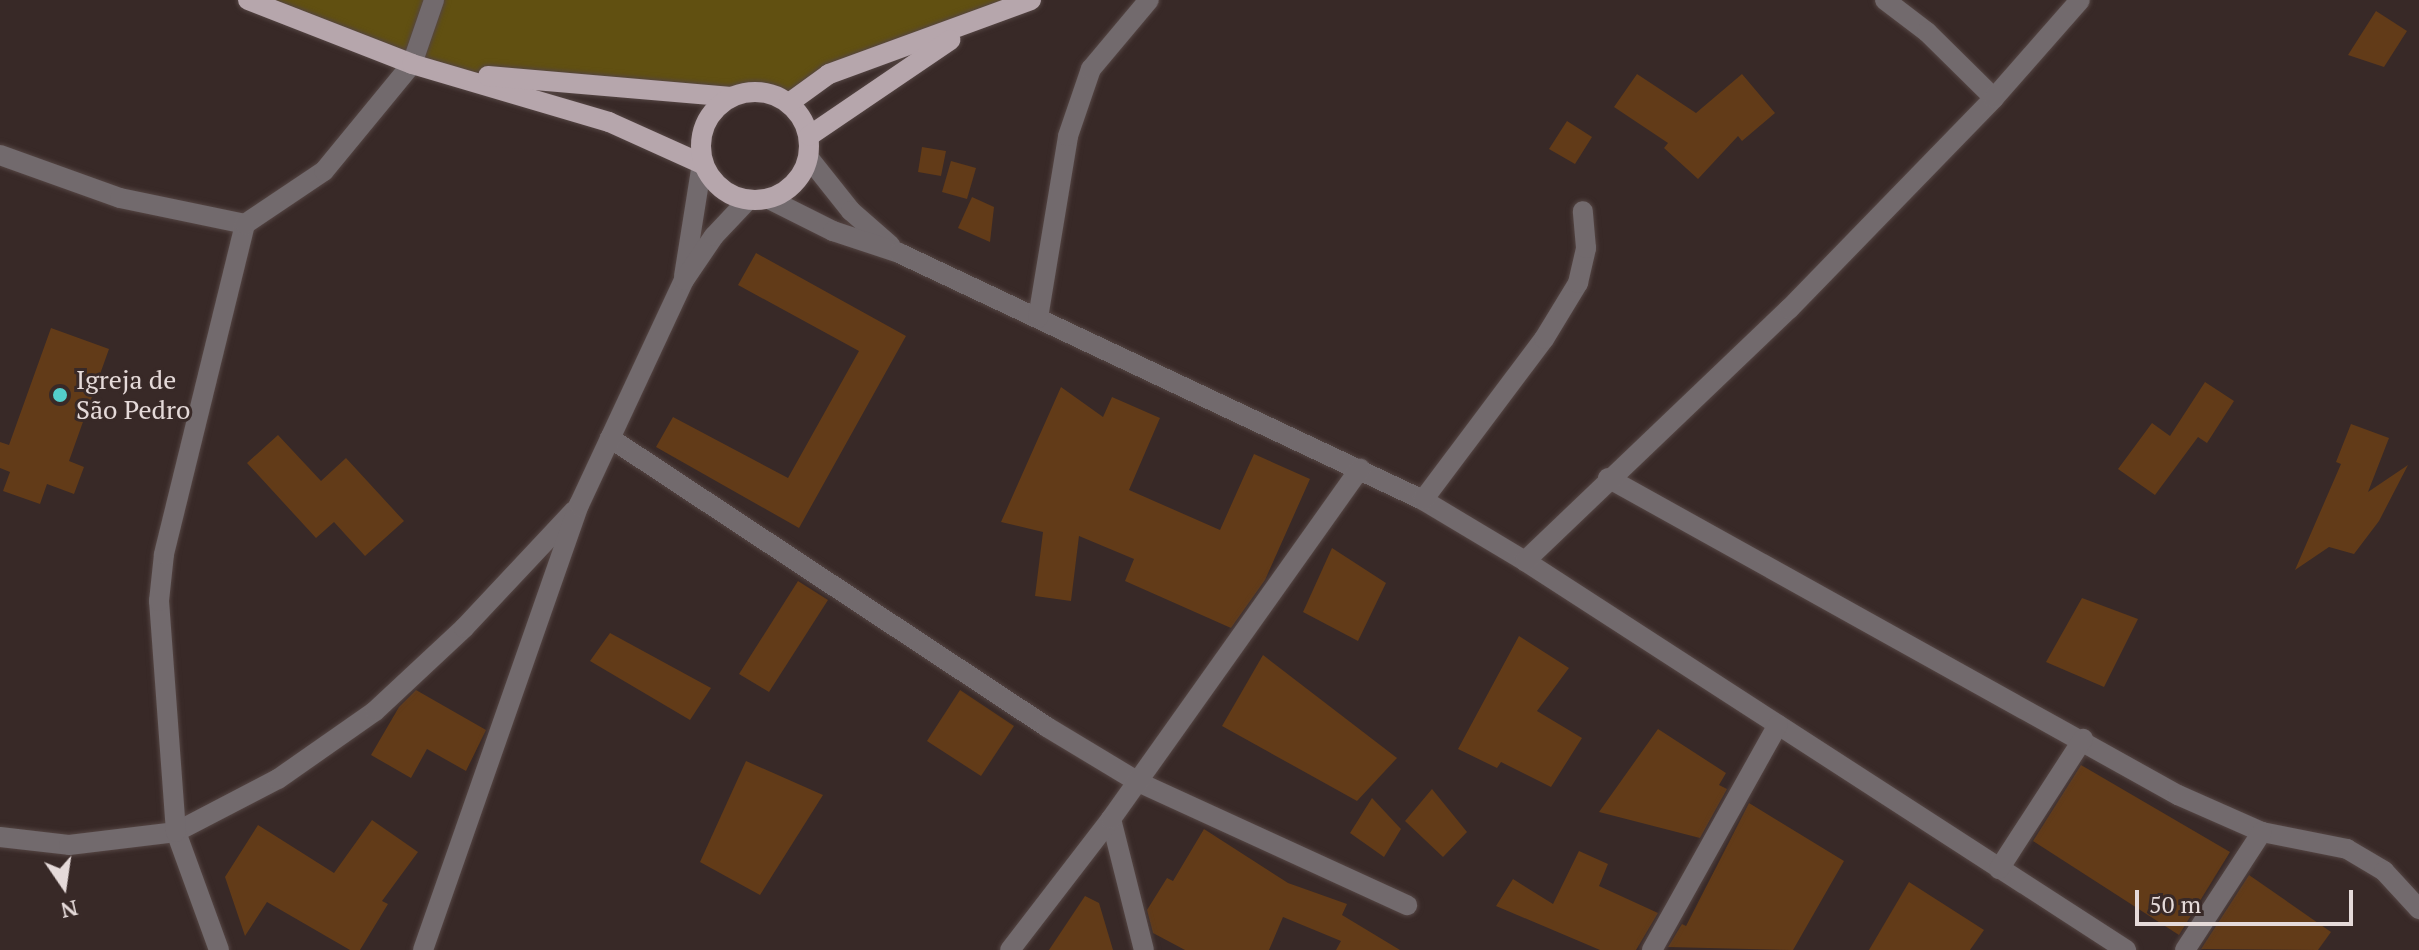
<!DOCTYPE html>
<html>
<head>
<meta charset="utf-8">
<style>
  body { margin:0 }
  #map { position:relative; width:2419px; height:950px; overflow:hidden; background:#382927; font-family:"PT Serif",serif }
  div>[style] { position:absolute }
  .green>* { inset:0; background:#615011 }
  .building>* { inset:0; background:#623b18 }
  .roads { filter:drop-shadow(0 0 2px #544543) drop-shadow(0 0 2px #544543) }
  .minor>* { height:20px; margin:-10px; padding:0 10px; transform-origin:10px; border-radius:10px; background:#726a6d }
  .major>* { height:20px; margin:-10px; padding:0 10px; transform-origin:10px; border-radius:10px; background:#b6a6ac }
  .major>.ring { margin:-10px; padding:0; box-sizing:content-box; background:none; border:20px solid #b6a6ac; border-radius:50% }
  .dots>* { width:22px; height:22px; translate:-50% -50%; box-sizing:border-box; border:4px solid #382927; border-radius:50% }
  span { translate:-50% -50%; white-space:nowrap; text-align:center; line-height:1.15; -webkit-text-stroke:6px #382927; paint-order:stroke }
  .poi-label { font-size:26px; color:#e5dad9 }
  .left { translate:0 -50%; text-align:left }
  .north { position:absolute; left:24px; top:846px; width:80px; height:80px; -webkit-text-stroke:6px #382927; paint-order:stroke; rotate:167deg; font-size:22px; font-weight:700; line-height:32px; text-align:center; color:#e5dad9 }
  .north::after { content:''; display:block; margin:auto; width:28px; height:36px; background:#e5dad9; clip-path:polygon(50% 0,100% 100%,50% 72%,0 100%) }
  .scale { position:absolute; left:2135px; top:890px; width:218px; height:36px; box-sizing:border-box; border:4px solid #e5dad9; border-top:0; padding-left:10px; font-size:24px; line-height:28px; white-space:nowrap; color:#e5dad9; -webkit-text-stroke:6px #382927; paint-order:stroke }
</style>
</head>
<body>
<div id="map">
  <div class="green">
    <div style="clip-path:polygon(248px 0,1023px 0,862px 61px,789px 103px,750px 91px,731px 97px,444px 72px)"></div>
  </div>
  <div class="building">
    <div style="clip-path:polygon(2376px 11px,2407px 31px,2384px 67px,2348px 55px)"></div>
    <div style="clip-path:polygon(1637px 74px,1696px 113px,1742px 74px,1775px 113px,1742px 141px,1738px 136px,1698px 179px,1664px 148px,1668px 143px,1614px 107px)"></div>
    <div style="clip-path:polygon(1567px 121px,1592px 137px,1575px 164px,1549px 149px)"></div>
    <div style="clip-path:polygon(922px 147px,946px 151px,941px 176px,918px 172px)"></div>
    <div style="clip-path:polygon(951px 161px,976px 168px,967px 199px,942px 192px)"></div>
    <div style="clip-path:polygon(972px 197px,994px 207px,990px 242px,958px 228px)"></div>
    <div style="clip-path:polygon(756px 253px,906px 336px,799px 528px,656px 447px,673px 417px,788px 478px,859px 351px,738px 285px)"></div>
    <div style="clip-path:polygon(51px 328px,109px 349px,69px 461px,84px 467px,74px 494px,47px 484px,40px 504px,3px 491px,10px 472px,0 468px,0 442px,9px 445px)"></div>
    <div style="clip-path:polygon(2205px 382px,2234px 401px,2207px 443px,2198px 437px,2155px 495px,2118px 469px,2152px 423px,2170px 436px)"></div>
    <div style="clip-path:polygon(1061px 387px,1103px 417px,1112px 397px,1160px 418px,1129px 490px,1220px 530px,1254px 454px,1310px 479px,1265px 580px,1231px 628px,1125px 581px,1134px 559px,1079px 536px,1071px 601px,1035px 596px,1043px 532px,1001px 522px)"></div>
    <div style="clip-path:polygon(2351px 424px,2389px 438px,2368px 492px,2408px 465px,2379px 521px,2354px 554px,2329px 547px,2295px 570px,2341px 464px,2336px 462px)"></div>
    <div style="clip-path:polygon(278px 435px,321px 481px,346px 458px,404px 521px,365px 556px,334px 522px,316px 538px,247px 463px)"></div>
    <div style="clip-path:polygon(1332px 548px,1386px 583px,1358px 641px,1303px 612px)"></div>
    <div style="clip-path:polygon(798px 581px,828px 600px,769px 692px,739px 674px)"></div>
    <div style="clip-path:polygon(2082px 598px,2138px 619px,2104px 687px,2046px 662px)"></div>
    <div style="clip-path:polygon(610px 633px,711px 688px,690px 720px,590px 661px)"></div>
    <div style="clip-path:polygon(1519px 636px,1569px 668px,1537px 711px,1582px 738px,1551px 787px,1501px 762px,1497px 768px,1458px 749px)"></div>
    <div style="clip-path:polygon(1263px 655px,1397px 758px,1357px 801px,1222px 726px)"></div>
    <div style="clip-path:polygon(416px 690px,486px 730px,466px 771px,427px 749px,411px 778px,371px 755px,399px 707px)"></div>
    <div style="clip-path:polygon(960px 690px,1014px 726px,981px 776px,927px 741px)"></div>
    <div style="clip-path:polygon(1658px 729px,1726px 773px,1719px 785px,1727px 789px,1700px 838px,1599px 812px)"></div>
    <div style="clip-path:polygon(746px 761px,823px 795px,760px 895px,700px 862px)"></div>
    <div style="clip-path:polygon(2081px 765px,2230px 852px,2179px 935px,2033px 841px)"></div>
    <div style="clip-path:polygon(1432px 789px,1467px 832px,1443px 857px,1405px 821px)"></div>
    <div style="clip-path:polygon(1372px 798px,1401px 829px,1384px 857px,1350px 833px)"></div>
    <div style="clip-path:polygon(1749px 803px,1844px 861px,1793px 950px,1668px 947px,1682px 924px,1686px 926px)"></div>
    <div style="clip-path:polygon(372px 820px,418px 852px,382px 901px,388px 904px,360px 950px,350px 950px,267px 902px,245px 936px,225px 877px,258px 825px,334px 873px)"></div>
    <div style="clip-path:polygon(1204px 829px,1288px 883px,1347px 904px,1342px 915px,1400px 950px,1336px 950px,1341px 941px,1283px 917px,1269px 950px,1185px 950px,1153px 933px,1147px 910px,1167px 878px,1173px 881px)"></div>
    <div style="clip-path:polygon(1579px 851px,1608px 864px,1599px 886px,1658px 913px,1636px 950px,1600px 950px,1496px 906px,1513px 879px,1553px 904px)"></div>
    <div style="clip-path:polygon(2249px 875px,2331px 932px,2318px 950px,2201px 949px)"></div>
    <div style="clip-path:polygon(1909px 882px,1984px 930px,1970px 950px,1869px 950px)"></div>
    <div style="clip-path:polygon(1085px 896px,1099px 903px,1113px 950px,1049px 950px)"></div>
  </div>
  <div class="roads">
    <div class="minor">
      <div style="left:1885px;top:0;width:53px;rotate:37.3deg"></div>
      <div style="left:1927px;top:32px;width:94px;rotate:44.6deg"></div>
      <div style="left:0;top:155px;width:127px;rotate:19.7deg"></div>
      <div style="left:120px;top:198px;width:128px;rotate:11.7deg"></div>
      <div style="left:808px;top:157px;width:69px;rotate:51.5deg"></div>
      <div style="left:851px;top:211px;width:52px;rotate:41.1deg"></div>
      <div style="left:769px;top:199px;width:72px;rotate:26.6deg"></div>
      <div style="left:833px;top:231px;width:70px;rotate:18.4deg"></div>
      <div style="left:899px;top:253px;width:579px;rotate:25.24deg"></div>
      <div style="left:1423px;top:500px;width:119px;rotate:30.9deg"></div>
      <div style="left:1525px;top:561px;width:716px;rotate:32.91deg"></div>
      <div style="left:684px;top:276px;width:113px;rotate:-80.9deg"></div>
      <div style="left:1038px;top:318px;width:184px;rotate:-80.6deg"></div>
      <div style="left:1068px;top:136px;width:71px;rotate:-71.1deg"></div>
      <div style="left:1091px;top:69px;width:90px;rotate:-50deg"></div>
      <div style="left:610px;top:438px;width:524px;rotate:33.48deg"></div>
      <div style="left:1047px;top:727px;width:106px;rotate:31.1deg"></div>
      <div style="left:1138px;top:782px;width:296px;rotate:24.6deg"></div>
      <div style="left:1608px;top:478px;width:652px;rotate:29.08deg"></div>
      <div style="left:2178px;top:795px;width:92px;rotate:23.8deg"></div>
      <div style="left:2262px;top:832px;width:87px;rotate:11.3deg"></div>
      <div style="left:2347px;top:849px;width:43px;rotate:30.7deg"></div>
      <div style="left:2384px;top:871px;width:52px;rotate:47.4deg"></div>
      <div style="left:1423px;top:500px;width:201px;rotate:-53.1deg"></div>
      <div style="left:1544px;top:339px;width:66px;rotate:-58.7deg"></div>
      <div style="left:1578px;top:283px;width:36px;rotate:-77deg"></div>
      <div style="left:1586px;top:248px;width:37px;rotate:-95deg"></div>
      <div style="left:1525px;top:561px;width:365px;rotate:-43.7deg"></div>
      <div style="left:1789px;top:309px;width:294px;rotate:-45.8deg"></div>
      <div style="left:1994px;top:98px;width:130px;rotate:-48.7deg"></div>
      <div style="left:1111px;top:819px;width:135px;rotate:75.9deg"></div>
      <div style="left:0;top:837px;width:69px;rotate:6.6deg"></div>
      <div style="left:69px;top:845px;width:108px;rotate:-6.9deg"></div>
      <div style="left:176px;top:832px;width:115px;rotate:-27.5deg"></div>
      <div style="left:278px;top:779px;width:118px;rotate:-35deg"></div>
      <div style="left:375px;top:711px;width:122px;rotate:-43deg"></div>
      <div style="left:464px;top:628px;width:161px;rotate:-46.8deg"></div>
      <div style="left:1999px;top:869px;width:155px;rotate:-57.1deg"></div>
      <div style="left:219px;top:950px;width:126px;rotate:-110deg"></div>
      <div style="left:176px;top:832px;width:232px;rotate:-94.2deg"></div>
      <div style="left:159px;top:601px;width:47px;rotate:-83.9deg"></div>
      <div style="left:164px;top:554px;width:340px;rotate:-76.2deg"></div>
      <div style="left:245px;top:224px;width:95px;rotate:-33.9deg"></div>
      <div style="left:324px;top:171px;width:139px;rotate:-50.6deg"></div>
      <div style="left:412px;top:64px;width:68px;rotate:-71deg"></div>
      <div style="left:423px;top:950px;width:472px;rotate:-70.7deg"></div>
      <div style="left:579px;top:505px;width:248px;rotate:-65deg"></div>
      <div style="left:684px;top:280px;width:53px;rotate:-55.7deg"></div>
      <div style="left:714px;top:236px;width:50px;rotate:-46.6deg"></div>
      <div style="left:1010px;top:950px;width:165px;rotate:-52.4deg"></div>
      <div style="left:1111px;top:819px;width:430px;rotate:-54.6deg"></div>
      <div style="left:1652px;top:950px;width:258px;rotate:-60.8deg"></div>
      <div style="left:2185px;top:950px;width:141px;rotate:-56.9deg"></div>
    </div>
    <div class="major">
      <div style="left:248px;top:0;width:176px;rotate:21.3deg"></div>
      <div style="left:412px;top:64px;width:205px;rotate:16.4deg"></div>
      <div style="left:609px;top:122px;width:102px;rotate:24.3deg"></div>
      <div style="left:488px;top:76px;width:244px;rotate:4.9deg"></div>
      <div class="ring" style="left:701px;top:92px;width:88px;height:88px"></div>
      <div style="left:789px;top:103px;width:49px;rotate:-35.9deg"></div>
      <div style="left:829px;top:74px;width:215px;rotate:-20.1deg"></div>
      <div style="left:809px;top:136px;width:171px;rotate:-34.2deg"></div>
    </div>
  </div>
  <div class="dots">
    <div style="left:60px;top:395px;background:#53cdca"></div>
  </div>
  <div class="poi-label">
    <span class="left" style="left:76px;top:395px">Igreja de<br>São Pedro</span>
  </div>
  <div class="north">N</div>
  <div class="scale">50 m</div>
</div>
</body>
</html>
